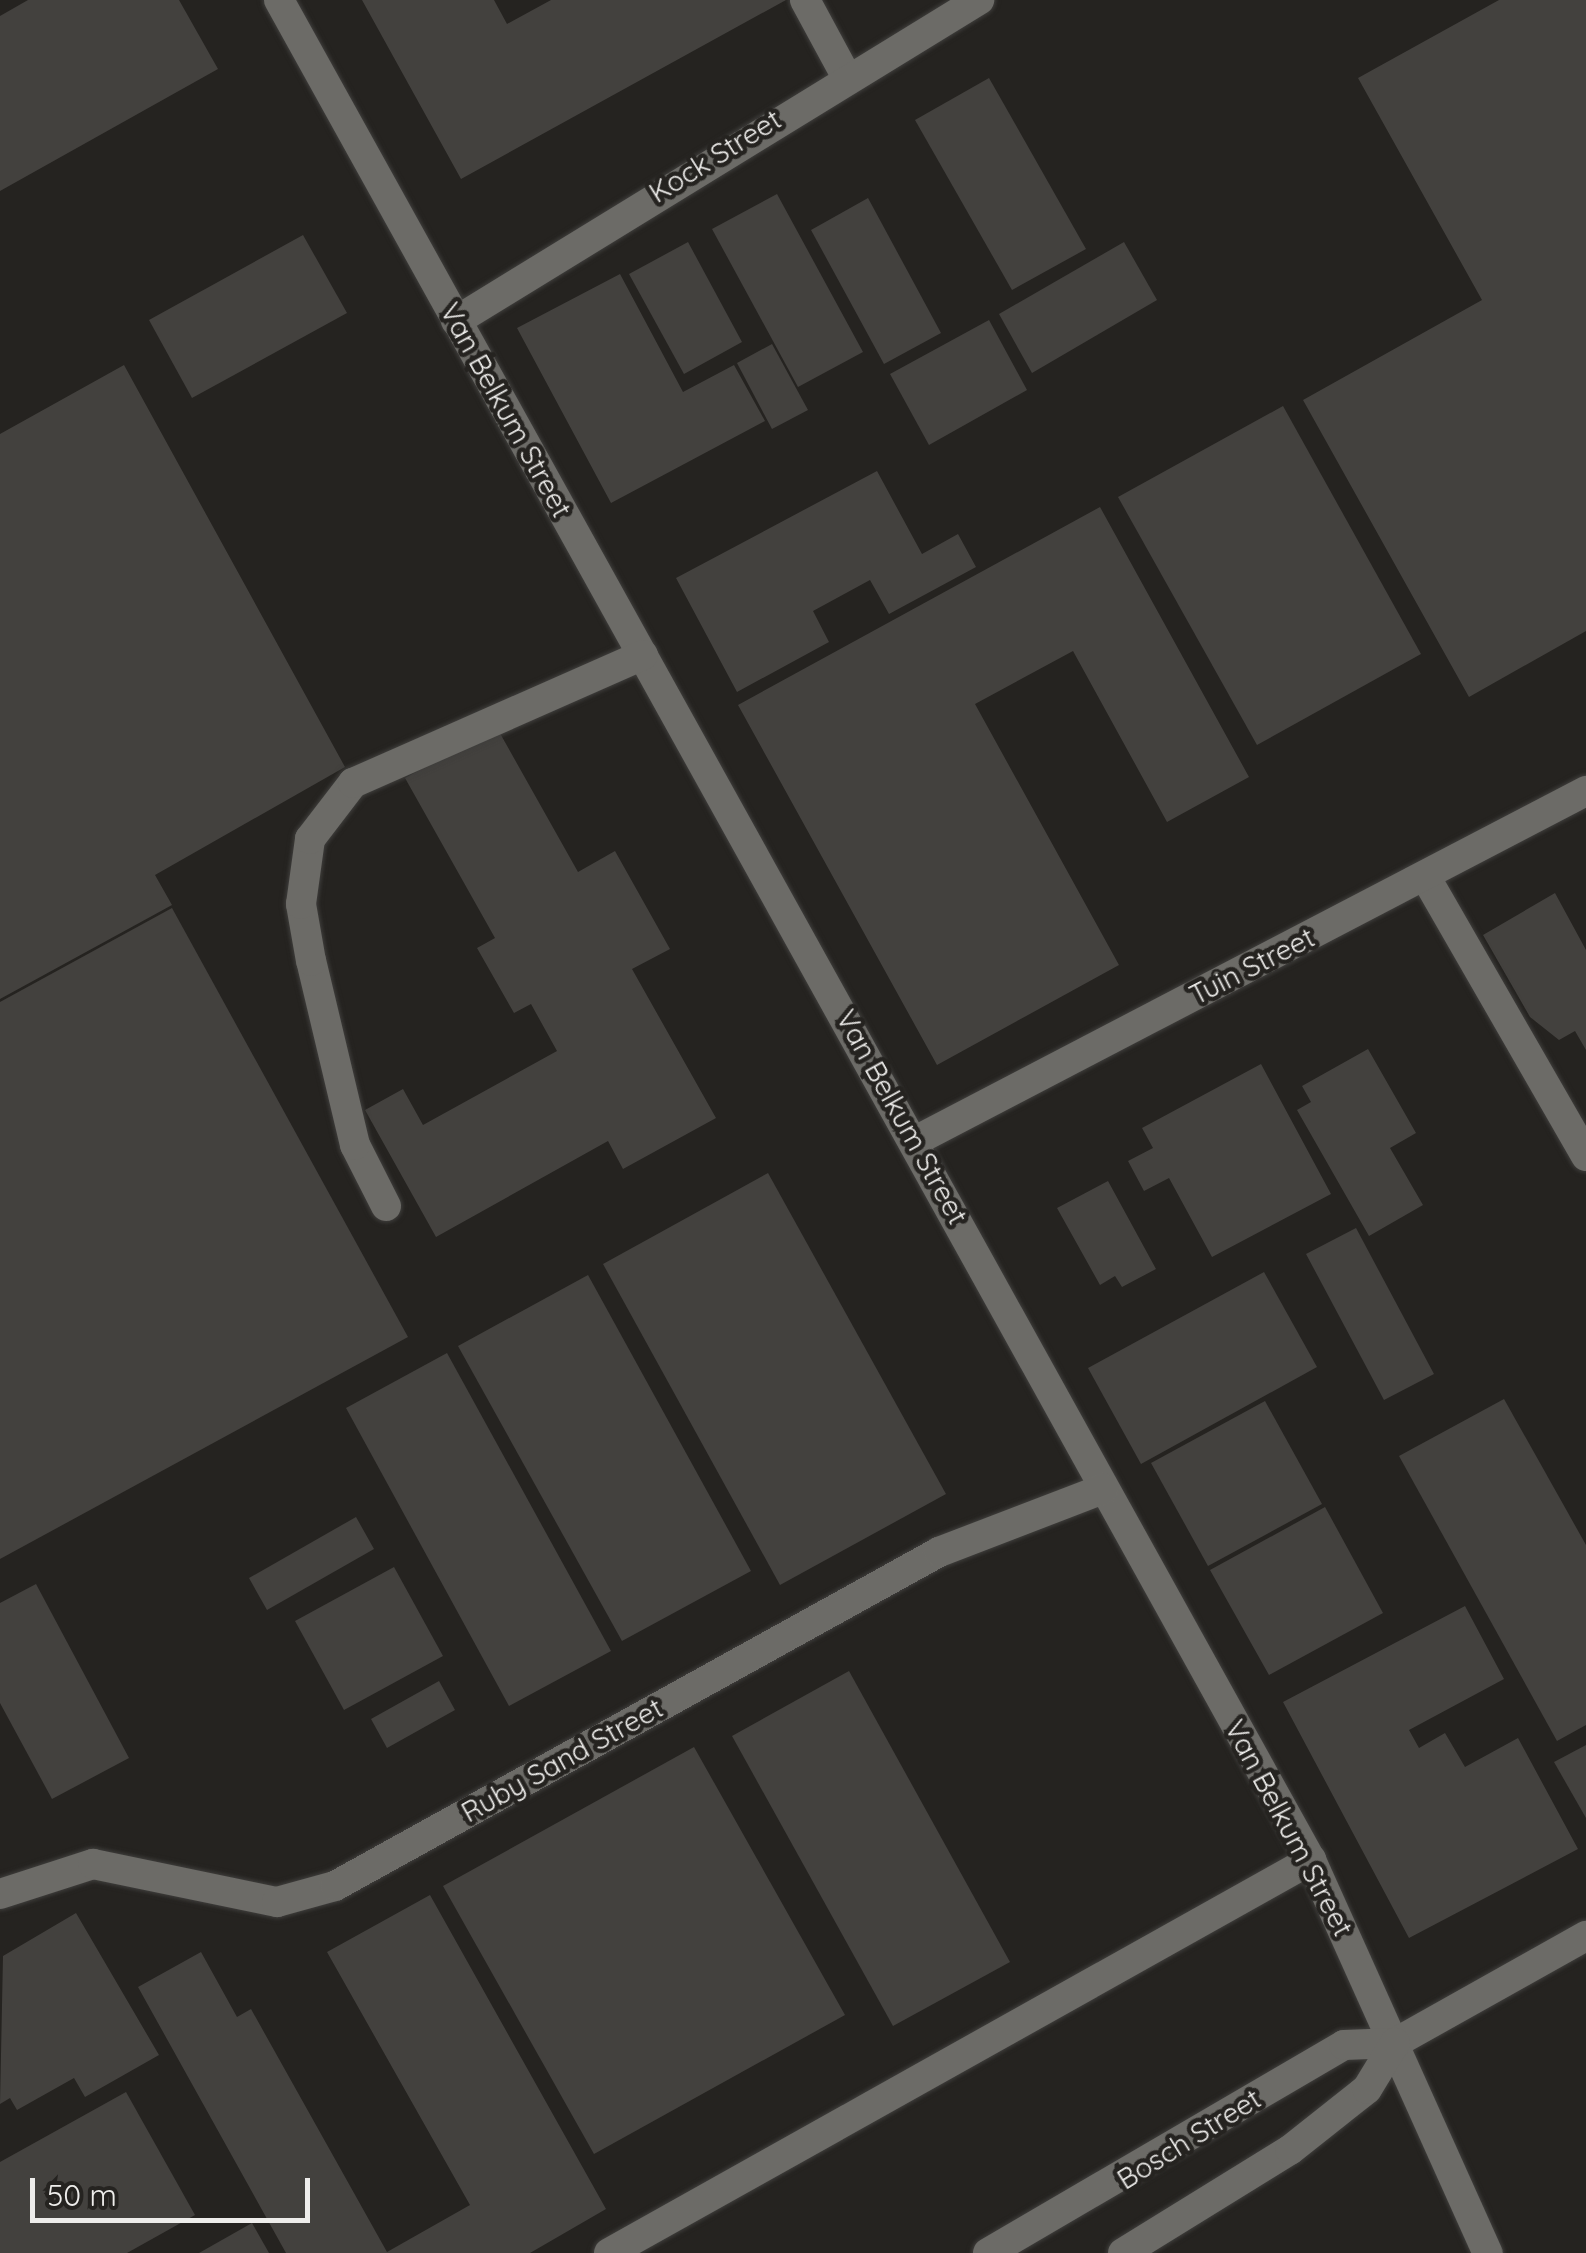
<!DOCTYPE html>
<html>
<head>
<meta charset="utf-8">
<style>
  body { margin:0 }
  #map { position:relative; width:1586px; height:2253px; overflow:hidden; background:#252320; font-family:Quicksand,sans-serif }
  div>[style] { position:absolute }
  .building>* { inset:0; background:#43413e }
  .roads { filter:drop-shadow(0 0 2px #3f3e3c) drop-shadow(0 0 2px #3f3e3c) }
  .minor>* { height:30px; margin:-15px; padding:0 15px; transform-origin:15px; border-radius:15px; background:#6c6b67 }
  span { translate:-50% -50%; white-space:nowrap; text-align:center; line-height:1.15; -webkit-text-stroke:9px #252320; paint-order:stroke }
  .street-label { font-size:28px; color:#eeedeb }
  .scale { position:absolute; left:30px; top:2178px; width:280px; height:45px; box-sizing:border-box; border:5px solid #eeedeb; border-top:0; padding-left:12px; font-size:30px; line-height:35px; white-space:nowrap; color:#eeedeb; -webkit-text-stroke:8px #252320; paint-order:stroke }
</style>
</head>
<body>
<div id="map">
  <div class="building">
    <div style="clip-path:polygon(28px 0,179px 0,218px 69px,0 191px,0 16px)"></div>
    <div style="clip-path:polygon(362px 0,494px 0,507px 24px,551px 0,786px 0,461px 179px)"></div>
    <div style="clip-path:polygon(1499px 0,1586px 0,1586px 631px,1469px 697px,1303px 400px,1482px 300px,1358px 78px)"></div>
    <div style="clip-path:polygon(989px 78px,1086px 249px,1012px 290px,915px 120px)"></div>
    <div style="clip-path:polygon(777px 194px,863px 352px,798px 387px,712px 229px)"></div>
    <div style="clip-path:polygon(868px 198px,941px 333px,884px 364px,811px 230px)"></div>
    <div style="clip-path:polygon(303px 235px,347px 313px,192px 398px,149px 320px)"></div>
    <div style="clip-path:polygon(688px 242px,742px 342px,684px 374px,629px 274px)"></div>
    <div style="clip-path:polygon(1124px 242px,1157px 300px,1032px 373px,999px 314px)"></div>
    <div style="clip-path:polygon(620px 274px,683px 392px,734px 365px,765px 421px,611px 503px,517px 328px)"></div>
    <div style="clip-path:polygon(989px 320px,1027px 390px,929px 445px,890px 374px)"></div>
    <div style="clip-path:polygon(772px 344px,808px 410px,772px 429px,737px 363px)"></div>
    <div style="clip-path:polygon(124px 365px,345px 767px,155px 875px,172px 905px,0 999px,0 434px)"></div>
    <div style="clip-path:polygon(1283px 406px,1421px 654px,1257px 745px,1118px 497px)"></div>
    <div style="clip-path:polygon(877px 471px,922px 554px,958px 534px,976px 567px,889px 614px,870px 580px,813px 611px,829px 642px,737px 692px,676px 578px)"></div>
    <div style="clip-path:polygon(1100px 507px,1249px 777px,1167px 822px,1073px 651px,975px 704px,1119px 965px,937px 1065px,738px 705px)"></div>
    <div style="clip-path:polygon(497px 728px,578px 872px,615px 851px,670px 949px,632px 969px,716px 1118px,623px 1169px,608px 1141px,436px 1237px,365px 1110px,403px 1089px,423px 1125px,557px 1051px,531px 1004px,514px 1013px,477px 948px,495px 938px,405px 778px)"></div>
    <div style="clip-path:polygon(1555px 893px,1586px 950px,1586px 1050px,1575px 1031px,1559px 1040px,1530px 1017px,1483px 935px)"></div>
    <div style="clip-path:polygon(172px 908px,408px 1337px,0 1559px,0 1002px)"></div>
    <div style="clip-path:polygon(1368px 1049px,1416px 1133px,1390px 1148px,1423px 1205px,1369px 1236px,1297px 1110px,1311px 1102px,1302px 1086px)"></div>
    <div style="clip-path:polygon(1261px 1064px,1331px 1194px,1212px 1257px,1169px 1178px,1144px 1191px,1128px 1161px,1153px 1148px,1142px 1128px)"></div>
    <div style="clip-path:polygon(768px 1173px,946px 1494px,780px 1585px,603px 1264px)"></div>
    <div style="clip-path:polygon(1108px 1181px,1156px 1269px,1122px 1287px,1115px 1276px,1100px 1285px,1057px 1208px)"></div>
    <div style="clip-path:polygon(1356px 1228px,1434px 1374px,1384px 1400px,1306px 1254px)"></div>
    <div style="clip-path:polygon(1264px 1272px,1317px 1367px,1141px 1464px,1088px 1368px)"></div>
    <div style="clip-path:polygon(588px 1275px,751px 1571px,622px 1641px,458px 1346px)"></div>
    <div style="clip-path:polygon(447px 1353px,611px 1651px,509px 1706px,346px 1408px)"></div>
    <div style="clip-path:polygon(1504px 1399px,1586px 1545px,1586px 1725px,1557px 1741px,1399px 1456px)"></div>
    <div style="clip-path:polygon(1265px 1401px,1322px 1504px,1208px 1566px,1151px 1463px)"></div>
    <div style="clip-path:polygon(1325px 1507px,1383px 1613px,1269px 1675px,1210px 1570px)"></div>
    <div style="clip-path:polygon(356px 1517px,374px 1549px,267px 1610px,249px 1578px)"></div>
    <div style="clip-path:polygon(394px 1567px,443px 1656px,344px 1710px,295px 1621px)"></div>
    <div style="clip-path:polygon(36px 1584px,129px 1758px,52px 1799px,0 1703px,0 1603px)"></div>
    <div style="clip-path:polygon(1465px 1606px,1504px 1679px,1409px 1730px,1419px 1748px,1445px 1733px,1465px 1767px,1518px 1738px,1578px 1849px,1409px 1938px,1283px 1702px)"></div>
    <div style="clip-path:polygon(849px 1671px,1010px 1962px,893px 2026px,732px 1736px)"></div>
    <div style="clip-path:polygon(439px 1681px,455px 1710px,387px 1748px,371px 1719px)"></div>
    <div style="clip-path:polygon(1586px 1745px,1586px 1818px,1554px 1762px)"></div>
    <div style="clip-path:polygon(694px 1747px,845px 2015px,594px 2154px,443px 1886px)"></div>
    <div style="clip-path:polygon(430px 1895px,606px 2209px,530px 2253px,286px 2253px,138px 1987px,201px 1952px,237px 2017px,251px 2009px,387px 2252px,470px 2205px,327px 1952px)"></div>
    <div style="clip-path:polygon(76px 1913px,159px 2055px,85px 2097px,74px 2078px,17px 2110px,10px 2098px,0 2104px,3px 1956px)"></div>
    <div style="clip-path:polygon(126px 2092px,195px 2215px,127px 2253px,0 2253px,0 2162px)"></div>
    <div style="clip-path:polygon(252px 2223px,269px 2253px,199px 2253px)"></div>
  </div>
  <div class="roads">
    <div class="minor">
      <div style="left:279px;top:0;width:2127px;rotate:60.98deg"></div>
      <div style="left:1311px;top:1860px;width:431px;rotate:65.8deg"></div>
      <div style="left:805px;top:0;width:84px;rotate:61.6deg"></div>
      <div style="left:456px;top:321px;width:614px;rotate:-31.54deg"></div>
      <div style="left:1425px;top:876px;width:323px;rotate:60.1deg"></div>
      <div style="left:917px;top:1140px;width:755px;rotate:-27.55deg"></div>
      <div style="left:386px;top:1206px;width:68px;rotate:-116.9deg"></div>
      <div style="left:355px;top:1145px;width:189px;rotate:-103.4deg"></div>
      <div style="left:311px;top:961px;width:58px;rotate:-100deg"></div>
      <div style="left:301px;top:904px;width:66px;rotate:-82.1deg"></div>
      <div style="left:310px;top:839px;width:71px;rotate:-52.5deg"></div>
      <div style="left:353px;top:783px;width:317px;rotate:-23.8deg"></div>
      <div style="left:0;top:1894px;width:98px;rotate:-17.9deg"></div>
      <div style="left:93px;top:1864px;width:188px;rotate:11.7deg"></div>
      <div style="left:277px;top:1902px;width:60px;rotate:-15.4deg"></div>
      <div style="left:335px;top:1886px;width:690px;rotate:-28.94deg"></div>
      <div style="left:939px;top:1552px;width:176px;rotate:-21deg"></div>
      <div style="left:609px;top:2253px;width:805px;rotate:-29.24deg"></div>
      <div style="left:988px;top:2253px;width:412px;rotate:-30.3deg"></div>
      <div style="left:1344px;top:2045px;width:51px;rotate:-2.2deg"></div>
      <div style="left:1395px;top:2043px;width:219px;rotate:-29.3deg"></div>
      <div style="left:1123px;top:2253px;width:196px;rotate:-31.7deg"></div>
      <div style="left:1290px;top:2150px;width:98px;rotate:-38.4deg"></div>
      <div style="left:1367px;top:2089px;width:54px;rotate:-58.7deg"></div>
    </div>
  </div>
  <div class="street-label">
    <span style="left:715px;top:156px;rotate:-32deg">Kock Street</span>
    <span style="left:506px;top:410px;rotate:61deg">Van Belkum Street</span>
    <span style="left:1252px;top:966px;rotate:-27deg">Tuin Street</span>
    <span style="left:902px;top:1117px;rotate:61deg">Van Belkum Street</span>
    <span style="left:562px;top:1760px;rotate:-29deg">Ruby Sand Street</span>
    <span style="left:1289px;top:1828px;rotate:62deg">Van Belkum Street</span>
    <span style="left:1189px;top:2139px;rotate:-32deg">Bosch Street</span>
  </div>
  <div class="scale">50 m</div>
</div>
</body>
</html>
